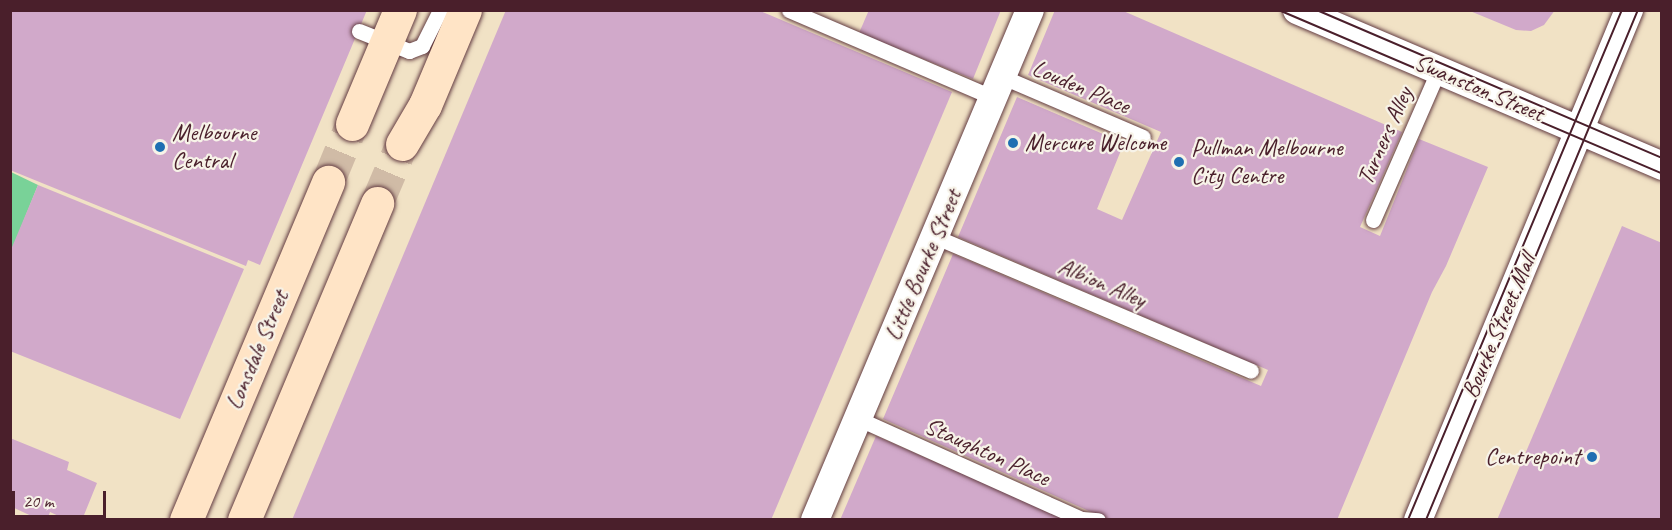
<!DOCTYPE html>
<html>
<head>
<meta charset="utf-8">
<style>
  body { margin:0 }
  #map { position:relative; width:1672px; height:530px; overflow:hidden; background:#f1e2c5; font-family:Caveat,sans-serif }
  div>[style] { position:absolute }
  .green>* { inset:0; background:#79d298 }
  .building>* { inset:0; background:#d1a9ca }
  .secondary-tunnel>* { height:33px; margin-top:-16.5px; transform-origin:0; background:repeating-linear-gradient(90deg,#d0bba6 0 33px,transparent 0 49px) }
  .roads { filter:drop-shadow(0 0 2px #633c42) drop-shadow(0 0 2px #633c42) }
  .lane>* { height:15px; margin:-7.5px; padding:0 7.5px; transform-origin:7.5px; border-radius:7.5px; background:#fff }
  .street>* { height:28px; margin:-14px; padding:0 14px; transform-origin:14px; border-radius:14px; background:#fff }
  .secondary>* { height:33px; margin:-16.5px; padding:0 16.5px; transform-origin:16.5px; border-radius:16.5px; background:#ffe4c6 }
  .tram>* { height:1.5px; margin:-0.75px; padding:0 0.75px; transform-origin:0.75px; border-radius:0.75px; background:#4a1f2b }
  .dots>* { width:16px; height:16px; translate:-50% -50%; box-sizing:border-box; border:3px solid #f7f3e8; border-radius:50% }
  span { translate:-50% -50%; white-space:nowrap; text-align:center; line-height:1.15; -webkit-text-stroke:4.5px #f7f3e8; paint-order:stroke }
  .street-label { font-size:24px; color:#4a1f2b }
  .poi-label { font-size:24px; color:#4a1f2b }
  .left { translate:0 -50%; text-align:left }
  .right { translate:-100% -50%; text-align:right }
  .frame { position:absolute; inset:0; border:12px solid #4a1f2b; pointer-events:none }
  .scale { position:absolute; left:12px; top:491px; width:94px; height:27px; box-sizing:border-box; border:3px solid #4a1f2b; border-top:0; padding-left:8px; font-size:18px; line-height:21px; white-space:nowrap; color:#4a1f2b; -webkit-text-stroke:4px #f7f3e8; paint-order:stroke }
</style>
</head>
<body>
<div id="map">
  <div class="green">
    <div style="clip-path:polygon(11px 172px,38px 185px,11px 252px)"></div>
  </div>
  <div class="building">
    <div style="clip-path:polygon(10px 10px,367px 10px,260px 265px,248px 260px,246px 266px,10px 170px)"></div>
    <div style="clip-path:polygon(506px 10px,758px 10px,952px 92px,771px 520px,292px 520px)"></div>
    <div style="clip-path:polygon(869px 10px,1001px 10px,973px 79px,859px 33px)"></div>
    <div style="clip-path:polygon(1055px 10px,1121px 10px,1402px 132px,1360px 227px,1380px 236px,1419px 139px,1488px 167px,1446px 266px,1432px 292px,1337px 520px,1109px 520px,883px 419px,953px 254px,1261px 386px,1268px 370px,958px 237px,1017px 97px,1124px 143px,1097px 209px,1122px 220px,1161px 132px,1028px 75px)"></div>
    <div style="clip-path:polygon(1555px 10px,1544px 25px,1531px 31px,1516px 30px,1470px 11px)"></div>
    <div style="clip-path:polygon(38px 185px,244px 269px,180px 419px,10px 351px,10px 252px)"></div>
    <div style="clip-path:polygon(1622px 226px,1662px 243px,1662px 520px,1497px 520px)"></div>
    <div style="clip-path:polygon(876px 436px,1068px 520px,840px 520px)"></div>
    <div style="clip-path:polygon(10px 438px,69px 462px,67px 470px,97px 483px,82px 520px,67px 520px,50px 512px,47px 520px,40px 520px,10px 506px)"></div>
  </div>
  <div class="secondary-tunnel">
    <div style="left:328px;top:182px;width:63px;rotate:-67.5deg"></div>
    <div style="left:377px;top:203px;width:64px;rotate:-67deg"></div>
  </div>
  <div class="roads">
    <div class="lane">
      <div style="left:789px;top:10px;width:223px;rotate:23.2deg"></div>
      <div style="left:359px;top:31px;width:54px;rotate:21.8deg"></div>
      <div style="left:409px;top:51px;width:14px;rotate:-21deg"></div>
      <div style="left:422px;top:46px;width:40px;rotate:-63.4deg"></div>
      <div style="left:1003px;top:77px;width:152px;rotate:23.2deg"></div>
      <div style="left:1373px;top:220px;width:163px;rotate:-66.4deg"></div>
      <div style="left:936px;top:237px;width:342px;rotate:23deg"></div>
      <div style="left:859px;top:419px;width:244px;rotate:24.2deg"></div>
      <div style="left:1082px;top:519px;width:16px;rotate:4deg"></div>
    </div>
    <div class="street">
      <div style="left:1297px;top:10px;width:397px;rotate:23.1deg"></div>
      <div style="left:815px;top:520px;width:553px;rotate:-67.14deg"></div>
      <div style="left:1418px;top:520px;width:552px;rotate:-67.52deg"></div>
    </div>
    <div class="secondary">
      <div style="left:352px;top:124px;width:124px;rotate:-67.2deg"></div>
      <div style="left:402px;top:144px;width:45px;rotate:-59.5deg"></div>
      <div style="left:425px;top:105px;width:103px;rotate:-67.2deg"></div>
      <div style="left:186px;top:520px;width:367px;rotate:-67.2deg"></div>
      <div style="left:244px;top:520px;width:344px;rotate:-67.2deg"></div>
    </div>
  </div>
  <div class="tram">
    <div style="left:1279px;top:10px;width:416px;rotate:23.1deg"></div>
    <div style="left:1317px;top:10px;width:375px;rotate:23.2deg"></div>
    <div style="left:1408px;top:520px;width:553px;rotate:-67.24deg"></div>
    <div style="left:1426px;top:520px;width:552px;rotate:-67.43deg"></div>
  </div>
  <div class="dots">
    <div style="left:1013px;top:143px;background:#1f6fb2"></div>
    <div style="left:160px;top:147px;background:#1f6fb2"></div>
    <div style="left:1179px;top:162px;background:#1f6fb2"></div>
    <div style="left:1592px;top:457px;background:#1f6fb2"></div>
  </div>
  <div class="street-label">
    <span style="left:1081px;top:87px;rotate:23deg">Louden Place</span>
    <span style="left:1479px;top:88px;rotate:23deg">Swanston Street</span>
    <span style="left:1385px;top:136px;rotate:-66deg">Turners Alley</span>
    <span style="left:923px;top:265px;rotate:-67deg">Little Bourke Street</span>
    <span style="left:1102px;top:283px;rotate:23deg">Albion Alley</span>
    <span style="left:1499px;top:326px;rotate:-67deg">Bourke Street Mall</span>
    <span style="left:257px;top:350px;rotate:-67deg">Lonsdale Street</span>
    <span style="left:987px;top:452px;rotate:24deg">Staughton Place</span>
  </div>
  <div class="poi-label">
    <span class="left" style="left:172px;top:147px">Melbourne<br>Central</span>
    <span class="left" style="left:1025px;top:143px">Mercure Welcome</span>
    <span class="left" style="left:1191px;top:162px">Pullman Melbourne<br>City Centre</span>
    <span class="right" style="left:1580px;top:457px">Centrepoint</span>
  </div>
  <div class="frame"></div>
  <div class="scale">20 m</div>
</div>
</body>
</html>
